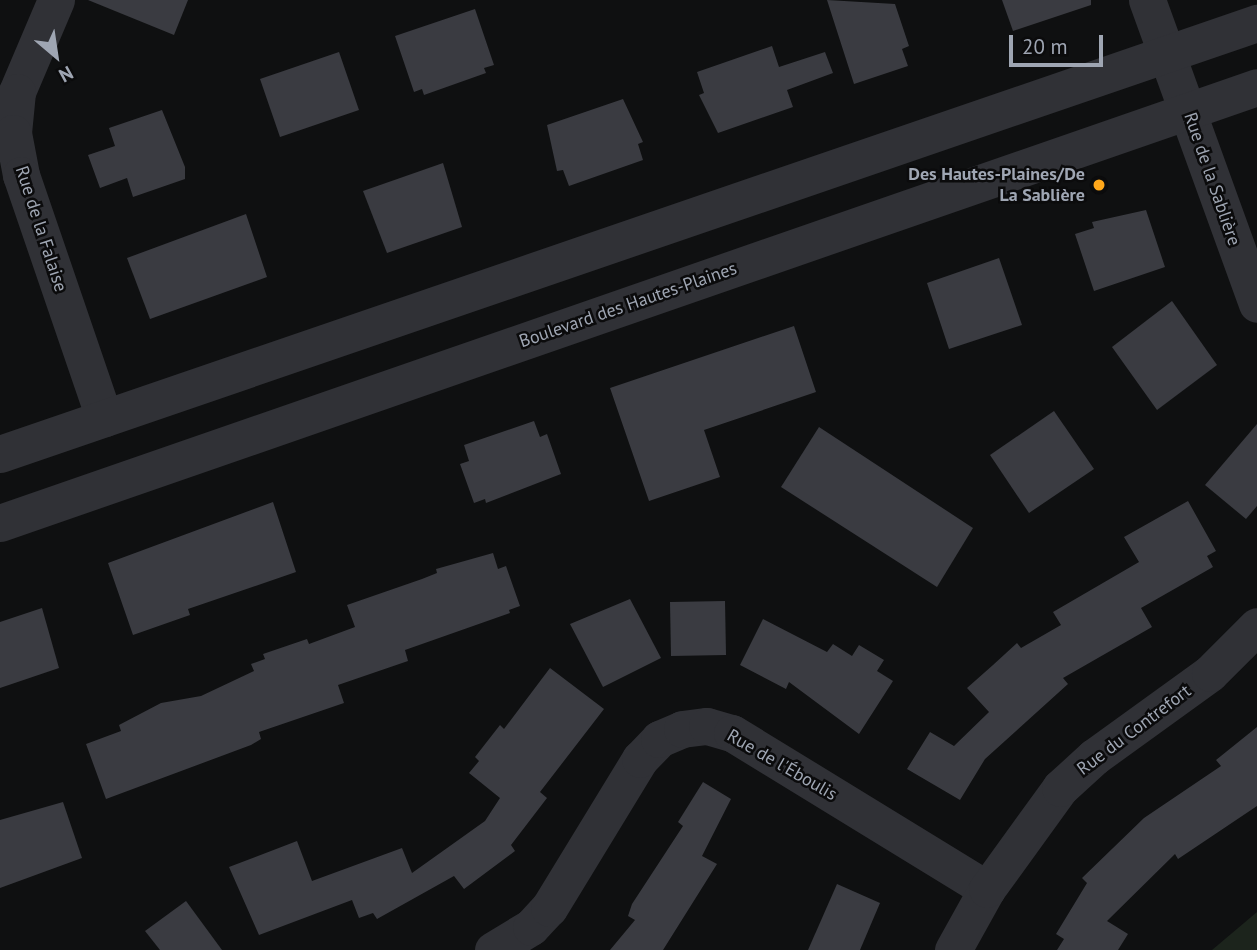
<!DOCTYPE html>
<html>
<head>
<meta charset="utf-8">
<style>
  body { margin:0 }
  #map { position:relative; width:1257px; height:950px; overflow:hidden; background:#0f1011; font-family:"PT Sans",sans-serif }
  div>[style] { position:absolute }
  .green>* { inset:0; background:#1c241c }
  .building>* { inset:0; background:#3a3b41 }
  .minor>* { height:37px; margin:-18.5px; padding:0 18.5px; transform-origin:18.5px; border-radius:18.5px; background:#303136 }
  .dots>* { width:19px; height:19px; translate:-50% -50%; box-sizing:border-box; border:4px solid #0b0b0c; border-radius:50% }
  span { translate:-50% -50%; white-space:nowrap; text-align:center; line-height:1.15; -webkit-text-stroke:5px #0b0b0c; paint-order:stroke }
  .poi-label { font-size:18px; color:#9fa6b3; font-weight:700 }
  .right { translate:-100% -50%; text-align:right }
  .street-label { font-size:18px; color:#9fa6b3 }
  .north { position:absolute; left:21px; top:21px; width:70px; height:70px; -webkit-text-stroke:5px #0b0b0c; paint-order:stroke; rotate:151deg; font-size:19px; font-weight:700; line-height:28px; text-align:center; color:#9fa6b3 }
  .north::after { content:''; display:block; margin:auto; width:24px; height:32px; background:#9fa6b3; clip-path:polygon(50% 0,100% 100%,50% 72%,0 100%) }
  .scale { position:absolute; left:1009px; top:35px; width:94px; height:32px; box-sizing:border-box; border:4px solid #9fa6b3; border-top:0; padding-left:9px; font-size:21px; line-height:24px; white-space:nowrap; color:#9fa6b3; -webkit-text-stroke:5px #0b0b0c; paint-order:stroke }
</style>
</head>
<body>
<div id="map">
  <div class="green">
    <div style="clip-path:polygon(1257px 912px,1257px 950px,1212px 950px)"></div>
  </div>
  <div class="building">
    <div style="clip-path:polygon(88px 0,188px 0,174px 35px)"></div>
    <div style="clip-path:polygon(827px 0,895px 4px,909px 46px,902px 49px,908px 66px,854px 84px)"></div>
    <div style="clip-path:polygon(1002px 0,1091px 0,1091px 5px,1013px 31px)"></div>
    <div style="clip-path:polygon(475px 9px,494px 65px,484px 68px,486px 73px,424px 95px,422px 89px,414px 92px,395px 36px)"></div>
    <div style="clip-path:polygon(772px 46px,779px 67px,825px 52px,833px 73px,787px 90px,793px 107px,718px 133px,699px 95px,704px 93px,697px 72px)"></div>
    <div style="clip-path:polygon(339px 52px,359px 110px,280px 137px,260px 79px)"></div>
    <div style="clip-path:polygon(623px 99px,643px 142px,638px 144px,643px 160px,569px 186px,563px 170px,557px 171px,547px 125px)"></div>
    <div style="clip-path:polygon(162px 110px,185px 167px,185px 179px,133px 197px,127px 178px,100px 188px,88px 155px,115px 146px,109px 128px)"></div>
    <div style="clip-path:polygon(443px 163px,462px 227px,387px 253px,363px 191px)"></div>
    <div style="clip-path:polygon(1146px 210px,1165px 267px,1094px 291px,1075px 234px,1094px 228px,1092px 222px)"></div>
    <div style="clip-path:polygon(246px 214px,267px 277px,150px 319px,127px 258px)"></div>
    <div style="clip-path:polygon(999px 258px,1022px 325px,949px 349px,927px 283px)"></div>
    <div style="clip-path:polygon(1172px 301px,1217px 365px,1157px 410px,1112px 347px)"></div>
    <div style="clip-path:polygon(794px 326px,816px 392px,704px 430px,720px 477px,649px 501px,610px 388px)"></div>
    <div style="clip-path:polygon(1054px 411px,1094px 469px,1029px 513px,990px 455px)"></div>
    <div style="clip-path:polygon(534px 421px,540px 437px,547px 434px,561px 474px,486px 503px,485px 499px,474px 503px,460px 464px,469px 461px,464px 445px)"></div>
    <div style="clip-path:polygon(1257px 424px,1257px 506px,1246px 519px,1205px 485px)"></div>
    <div style="clip-path:polygon(819px 427px,973px 528px,937px 587px,781px 487px)"></div>
    <div style="clip-path:polygon(1188px 501px,1216px 551px,1207px 556px,1213px 567px,1141px 608px,1152px 627px,1063px 678px,1068px 684px,985px 759px,960px 800px,907px 769px,930px 732px,954px 746px,989px 712px,967px 688px,993px 665px,1017px 643px,1021px 648px,1061px 625px,1053px 612px,1139px 562px,1124px 537px)"></div>
    <div style="clip-path:polygon(273px 502px,296px 572px,188px 609px,190px 615px,133px 635px,108px 563px)"></div>
    <div style="clip-path:polygon(493px 553px,498px 569px,506px 566px,520px 606px,509px 610px,510px 613px,405px 650px,408px 661px,338px 685px,344px 703px,259px 732px,261px 739px,251px 745px,106px 799px,86px 744px,121px 731px,119px 725px,161px 703px,201px 696px,254px 671px,251px 664px,265px 659px,263px 654px,307px 639px,309px 644px,355px 627px,347px 605px,422px 579px,437px 573px,436px 569px)"></div>
    <div style="clip-path:polygon(630px 599px,661px 658px,603px 687px,570px 624px)"></div>
    <div style="clip-path:polygon(725px 601px,726px 655px,671px 656px,670px 602px)"></div>
    <div style="clip-path:polygon(42px 608px,59px 668px,0 688px,0 622px)"></div>
    <div style="clip-path:polygon(763px 619px,827px 652px,833px 644px,852px 656px,859px 645px,884px 660px,877px 671px,893px 681px,859px 734px,789px 682px,786px 689px,740px 665px)"></div>
    <div style="clip-path:polygon(550px 668px,604px 709px,540px 792px,547px 798px,511px 845px,515px 851px,464px 889px,454px 876px,377px 919px,373px 913px,359px 918px,352px 900px,259px 935px,229px 867px,297px 841px,312px 881px,402px 848px,412px 873px,485px 821px,500px 798px,469px 773px,479px 761px,475px 757px,500px 725px,504px 729px)"></div>
    <div style="clip-path:polygon(1257px 727px,1257px 806px,1178px 859px,1175px 854px,1107px 921px,1128px 934px,1118px 950px,1057px 950px,1064px 939px,1056px 934px,1087px 883px,1082px 878px,1144px 818px,1221px 766px,1216px 760px)"></div>
    <div style="clip-path:polygon(703px 782px,731px 799px,702px 856px,717px 864px,663px 950px,610px 950px,635px 920px,628px 916px,632px 904px,683px 826px,678px 822px)"></div>
    <div style="clip-path:polygon(63px 802px,82px 858px,0 888px,0 820px)"></div>
    <div style="clip-path:polygon(837px 884px,880px 903px,860px 950px,808px 950px)"></div>
    <div style="clip-path:polygon(186px 901px,222px 950px,160px 950px,145px 931px)"></div>
  </div>
  <div class="minor">
    <div style="left:56px;top:0;width:100px;rotate:113deg"></div>
    <div style="left:17px;top:92px;width:41px;rotate:95.6deg"></div>
    <div style="left:13px;top:133px;width:43px;rotate:79.2deg"></div>
    <div style="left:21px;top:175px;width:257px;rotate:71.1deg"></div>
    <div style="left:1147px;top:0;width:323px;rotate:70.1deg"></div>
    <div style="left:0;top:454px;width:1329px;rotate:-18.93deg"></div>
    <div style="left:0;top:523px;width:1330px;rotate:-19.13deg"></div>
    <div style="left:493px;top:950px;width:44px;rotate:-31.2deg"></div>
    <div style="left:531px;top:927px;width:26px;rotate:-47deg"></div>
    <div style="left:549px;top:908px;width:175px;rotate:-58.6deg"></div>
    <div style="left:640px;top:759px;width:28px;rotate:-46deg"></div>
    <div style="left:659px;top:739px;width:25px;rotate:-23deg"></div>
    <div style="left:682px;top:729px;width:25px;rotate:-7deg"></div>
    <div style="left:707px;top:726px;width:26px;rotate:16deg"></div>
    <div style="left:732px;top:733px;width:299px;rotate:31.5deg"></div>
    <div style="left:953px;top:950px;width:70px;rotate:-60.9deg"></div>
    <div style="left:987px;top:889px;width:125px;rotate:-54.1deg"></div>
    <div style="left:1060px;top:788px;width:46px;rotate:-42.4deg"></div>
    <div style="left:1094px;top:757px;width:143px;rotate:-35.9deg"></div>
    <div style="left:1210px;top:673px;width:66px;rotate:-45deg"></div>
  </div>
  <div class="dots">
    <div style="left:1099px;top:185px;background:#ffa71a"></div>
  </div>
  <div class="poi-label">
    <span class="right" style="left:1085px;top:185px">Des Hautes-Plaines/De<br>La Sablière</span>
  </div>
  <div class="street-label">
    <span style="left:1212px;top:179px;rotate:71deg">Rue de la Sablière</span>
    <span style="left:41px;top:229px;rotate:72deg">Rue de la Falaise</span>
    <span style="left:628px;top:305px;rotate:-19deg">Boulevard des Hautes-Plaines</span>
    <span style="left:1134px;top:730px;rotate:-37deg">Rue du Contrefort</span>
    <span style="left:782px;top:765px;rotate:30deg">Rue de l'Éboulis</span>
  </div>
  <div class="north">N</div>
  <div class="scale">20 m</div>
</div>
</body>
</html>
